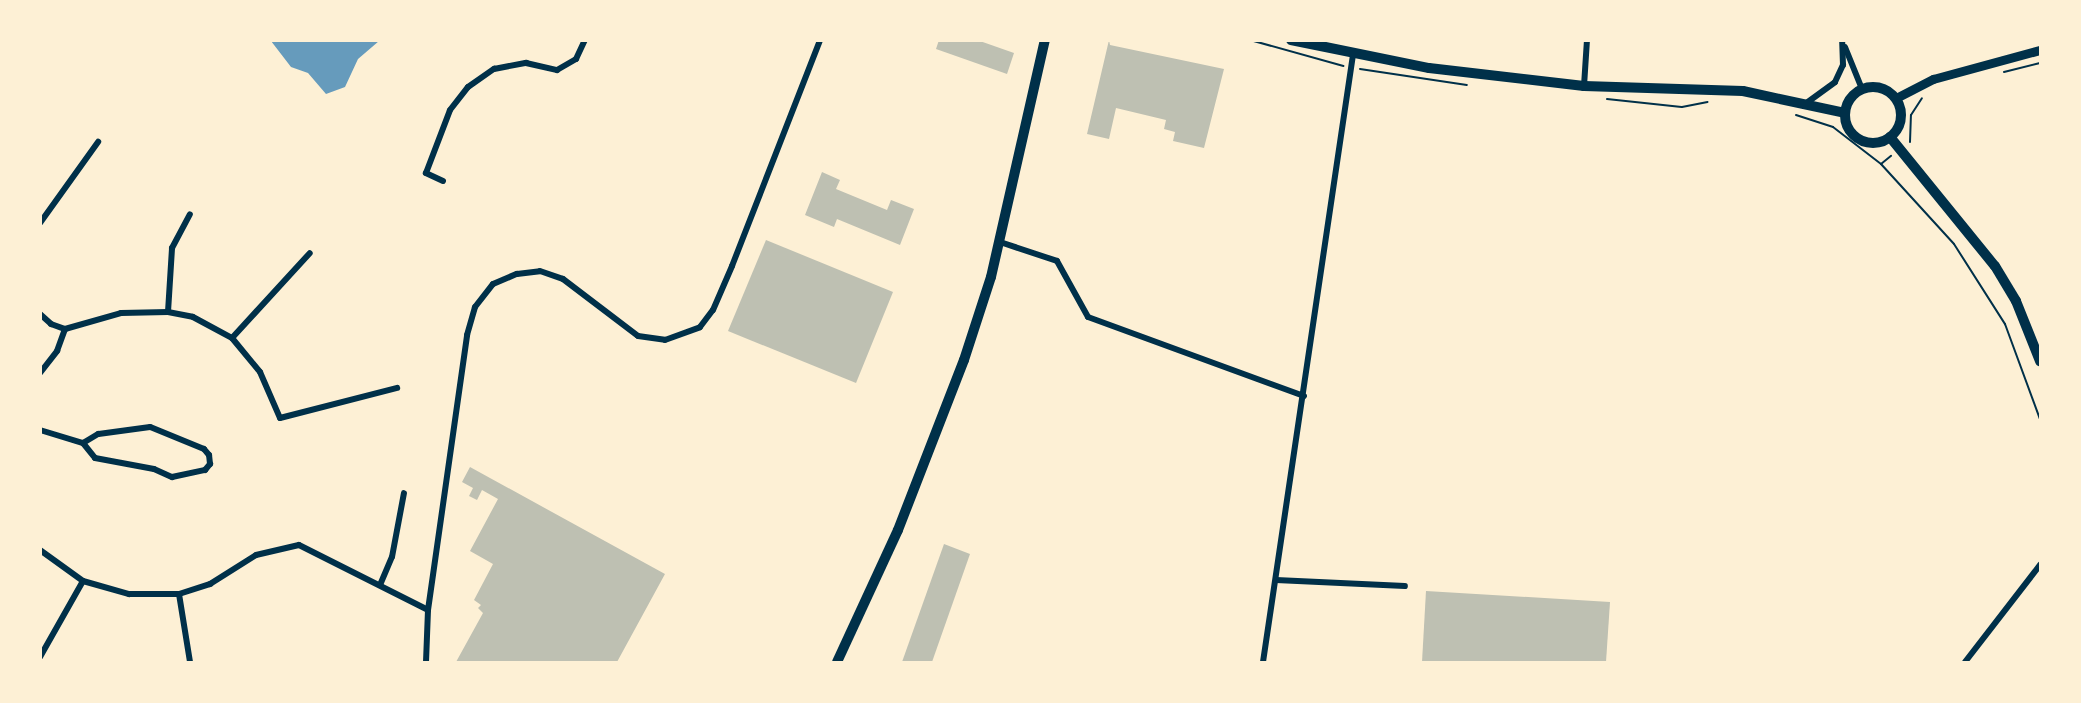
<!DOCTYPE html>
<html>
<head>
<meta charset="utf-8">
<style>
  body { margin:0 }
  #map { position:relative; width:2081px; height:703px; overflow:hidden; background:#fdf0d5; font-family:"Titillium Web",sans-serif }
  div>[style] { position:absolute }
  .water>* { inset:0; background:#669bbc }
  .building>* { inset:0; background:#bec0b2 }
  .path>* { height:2px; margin:-1px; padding:0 1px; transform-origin:1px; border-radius:1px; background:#003049 }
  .minor>* { height:6px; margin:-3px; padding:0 3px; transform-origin:3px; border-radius:3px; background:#003049 }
  .tertiary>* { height:9px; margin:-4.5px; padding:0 4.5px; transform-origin:4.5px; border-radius:4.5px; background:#003049 }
  .secondary>* { height:10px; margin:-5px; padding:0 5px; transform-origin:5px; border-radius:5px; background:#003049 }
  .secondary>.ring { margin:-5px; padding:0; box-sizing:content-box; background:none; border:10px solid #003049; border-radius:50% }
  span { translate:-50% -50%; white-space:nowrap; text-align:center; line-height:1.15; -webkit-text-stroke:4.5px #fdf0d5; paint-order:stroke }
  .frame { position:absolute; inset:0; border:42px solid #fdf0d5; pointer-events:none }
</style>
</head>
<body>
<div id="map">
  <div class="water">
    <div style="clip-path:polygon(271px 41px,271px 40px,379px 41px,358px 59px,345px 87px,326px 94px,308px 73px,291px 67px)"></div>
  </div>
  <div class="building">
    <div style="clip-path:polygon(939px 40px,977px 40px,1014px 53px,1007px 74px,936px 49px)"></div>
    <div style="clip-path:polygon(1109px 40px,1110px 45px,1224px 69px,1204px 148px,1173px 141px,1175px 132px,1164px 129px,1166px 120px,1116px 108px,1109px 139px,1087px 134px)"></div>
    <div style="clip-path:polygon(822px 172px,840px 180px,836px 189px,887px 210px,891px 200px,914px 209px,900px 245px,837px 219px,834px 227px,805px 215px)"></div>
    <div style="clip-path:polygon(766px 240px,893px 292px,856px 383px,728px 331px)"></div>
    <div style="clip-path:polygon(470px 467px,665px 574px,617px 662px,456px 662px,483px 613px,478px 608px,481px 605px,474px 600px,493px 564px,470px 551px,498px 499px,482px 490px,477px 500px,469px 496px,473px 488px,462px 482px)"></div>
    <div style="clip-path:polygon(944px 544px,970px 554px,932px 662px,902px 662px)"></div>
    <div style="clip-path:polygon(1426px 591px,1610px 602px,1606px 662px,1422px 662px)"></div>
  </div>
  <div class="path">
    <div style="left:1250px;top:40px;width:97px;rotate:15.6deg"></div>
    <div style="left:1360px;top:69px;width:108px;rotate:8.5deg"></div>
    <div style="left:2004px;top:72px;width:36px;rotate:-14deg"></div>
    <div style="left:1607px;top:99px;width:75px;rotate:6.1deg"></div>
    <div style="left:1682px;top:107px;width:26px;rotate:-11deg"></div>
    <div style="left:1796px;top:115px;width:39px;rotate:18deg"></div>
    <div style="left:1833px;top:127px;width:61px;rotate:37.6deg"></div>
    <div style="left:1881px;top:164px;width:108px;rotate:47.6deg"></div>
    <div style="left:1954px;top:244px;width:95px;rotate:57.5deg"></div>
    <div style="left:2005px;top:324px;width:101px;rotate:69.8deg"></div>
    <div style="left:1910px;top:142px;width:27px;rotate:-88deg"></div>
    <div style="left:1911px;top:115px;width:20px;rotate:-57deg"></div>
    <div style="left:1881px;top:164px;width:13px;rotate:-39deg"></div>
  </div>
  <div class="minor">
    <div style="left:1845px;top:47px;width:45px;rotate:68deg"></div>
    <div style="left:1584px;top:86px;width:46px;rotate:-86.3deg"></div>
    <div style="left:1805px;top:104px;width:37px;rotate:-36deg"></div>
    <div style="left:1835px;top:82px;width:19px;rotate:-65deg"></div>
    <div style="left:1843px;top:65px;width:24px;rotate:-92deg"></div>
    <div style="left:443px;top:181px;width:19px;rotate:-155deg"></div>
    <div style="left:426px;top:173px;width:67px;rotate:-69.1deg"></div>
    <div style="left:450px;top:110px;width:29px;rotate:-52deg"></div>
    <div style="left:468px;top:87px;width:32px;rotate:-35deg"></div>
    <div style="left:494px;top:69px;width:33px;rotate:-11deg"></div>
    <div style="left:526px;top:63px;width:32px;rotate:13deg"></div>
    <div style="left:557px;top:70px;width:22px;rotate:-30deg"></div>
    <div style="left:576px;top:59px;width:21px;rotate:-65deg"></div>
    <div style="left:40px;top:223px;width:100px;rotate:-54.4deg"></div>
    <div style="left:1000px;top:242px;width:60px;rotate:18.4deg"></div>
    <div style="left:1057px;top:261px;width:64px;rotate:61deg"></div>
    <div style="left:1088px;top:317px;width:230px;rotate:20.1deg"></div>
    <div style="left:168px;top:312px;width:25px;rotate:11deg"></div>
    <div style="left:193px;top:317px;width:44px;rotate:28.3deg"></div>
    <div style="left:232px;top:338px;width:115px;rotate:-47.5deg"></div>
    <div style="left:40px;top:314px;width:15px;rotate:42deg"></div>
    <div style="left:51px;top:324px;width:15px;rotate:20deg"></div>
    <div style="left:65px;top:329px;width:58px;rotate:-15.9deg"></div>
    <div style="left:121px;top:313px;width:47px;rotate:-1.2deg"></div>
    <div style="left:168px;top:312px;width:64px;rotate:-86.4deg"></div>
    <div style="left:172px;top:248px;width:38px;rotate:-62deg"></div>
    <div style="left:232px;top:338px;width:44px;rotate:50.5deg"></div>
    <div style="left:260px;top:372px;width:50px;rotate:66.5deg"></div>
    <div style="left:280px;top:418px;width:121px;rotate:-14.4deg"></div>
    <div style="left:40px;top:373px;width:28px;rotate:-52deg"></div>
    <div style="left:57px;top:351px;width:23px;rotate:-70deg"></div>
    <div style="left:40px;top:430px;width:45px;rotate:16.8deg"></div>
    <div style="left:83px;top:443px;width:19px;rotate:51deg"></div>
    <div style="left:95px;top:458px;width:60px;rotate:10.6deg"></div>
    <div style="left:154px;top:469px;width:20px;rotate:24deg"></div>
    <div style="left:172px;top:477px;width:34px;rotate:-12deg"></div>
    <div style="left:205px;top:470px;width:8px;rotate:-50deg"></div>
    <div style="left:210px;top:464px;width:9px;rotate:-96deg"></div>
    <div style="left:209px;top:455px;width:8px;rotate:-130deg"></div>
    <div style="left:204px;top:449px;width:58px;rotate:-157.8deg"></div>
    <div style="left:150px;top:427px;width:52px;rotate:172.3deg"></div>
    <div style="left:98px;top:434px;width:17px;rotate:149deg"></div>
    <div style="left:40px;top:550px;width:53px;rotate:35.8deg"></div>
    <div style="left:83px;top:581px;width:48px;rotate:15.8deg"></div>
    <div style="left:129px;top:594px;width:50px"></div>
    <div style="left:179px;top:594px;width:33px;rotate:-18deg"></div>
    <div style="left:210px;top:584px;width:54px;rotate:-32.2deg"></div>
    <div style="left:256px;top:555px;width:44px;rotate:-13.1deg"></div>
    <div style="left:299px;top:545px;width:144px;rotate:26.7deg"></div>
    <div style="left:1276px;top:580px;width:129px;rotate:2.7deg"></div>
    <div style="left:380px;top:585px;width:30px;rotate:-67deg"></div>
    <div style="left:392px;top:557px;width:65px;rotate:-79.4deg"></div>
    <div style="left:179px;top:594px;width:69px;rotate:80.8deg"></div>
    <div style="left:40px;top:657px;width:87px;rotate:-60.5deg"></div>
    <div style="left:426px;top:662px;width:52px;rotate:-87.8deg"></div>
    <div style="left:428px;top:610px;width:278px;rotate:-81.9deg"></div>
    <div style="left:467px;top:335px;width:29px;rotate:-74deg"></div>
    <div style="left:475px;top:307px;width:29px;rotate:-52deg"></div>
    <div style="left:493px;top:284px;width:26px;rotate:-23deg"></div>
    <div style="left:517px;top:274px;width:23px;rotate:-7deg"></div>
    <div style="left:540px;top:271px;width:24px;rotate:19deg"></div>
    <div style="left:563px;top:279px;width:94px;rotate:37.2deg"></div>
    <div style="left:638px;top:336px;width:27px;rotate:8deg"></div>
    <div style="left:665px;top:340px;width:37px;rotate:-20deg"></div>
    <div style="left:700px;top:327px;width:21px;rotate:-53deg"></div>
    <div style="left:713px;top:310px;width:48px;rotate:-66.6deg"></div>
    <div style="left:732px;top:266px;width:243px;rotate:-68.7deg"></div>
    <div style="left:1263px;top:662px;width:614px;rotate:-81.57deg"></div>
    <div style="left:1965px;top:662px;width:123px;rotate:-52.3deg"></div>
  </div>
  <div class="tertiary">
    <div style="left:1896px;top:98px;width:42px;rotate:-27.2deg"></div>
    <div style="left:1933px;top:79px;width:111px;rotate:-15.2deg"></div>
  </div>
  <div class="secondary">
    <div style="left:1291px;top:40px;width:141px;rotate:11.5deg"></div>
    <div style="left:1429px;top:68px;width:156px;rotate:6.6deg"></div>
    <div style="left:1584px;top:86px;width:159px;rotate:1.8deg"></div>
    <div style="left:1743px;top:91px;width:104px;rotate:12.2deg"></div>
    <div class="ring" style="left:1845px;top:87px;width:46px;height:46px"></div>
    <div style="left:1890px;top:137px;width:166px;rotate:50.9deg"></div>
    <div style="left:1995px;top:266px;width:41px;rotate:59deg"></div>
    <div style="left:2016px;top:301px;width:65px;rotate:68.2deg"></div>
    <div style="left:837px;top:662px;width:145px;rotate:-65.2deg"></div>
    <div style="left:898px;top:530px;width:182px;rotate:-68.8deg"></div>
    <div style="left:964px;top:360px;width:87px;rotate:-72deg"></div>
    <div style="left:991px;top:277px;width:243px;rotate:-77.2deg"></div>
  </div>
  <div class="frame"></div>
</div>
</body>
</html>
